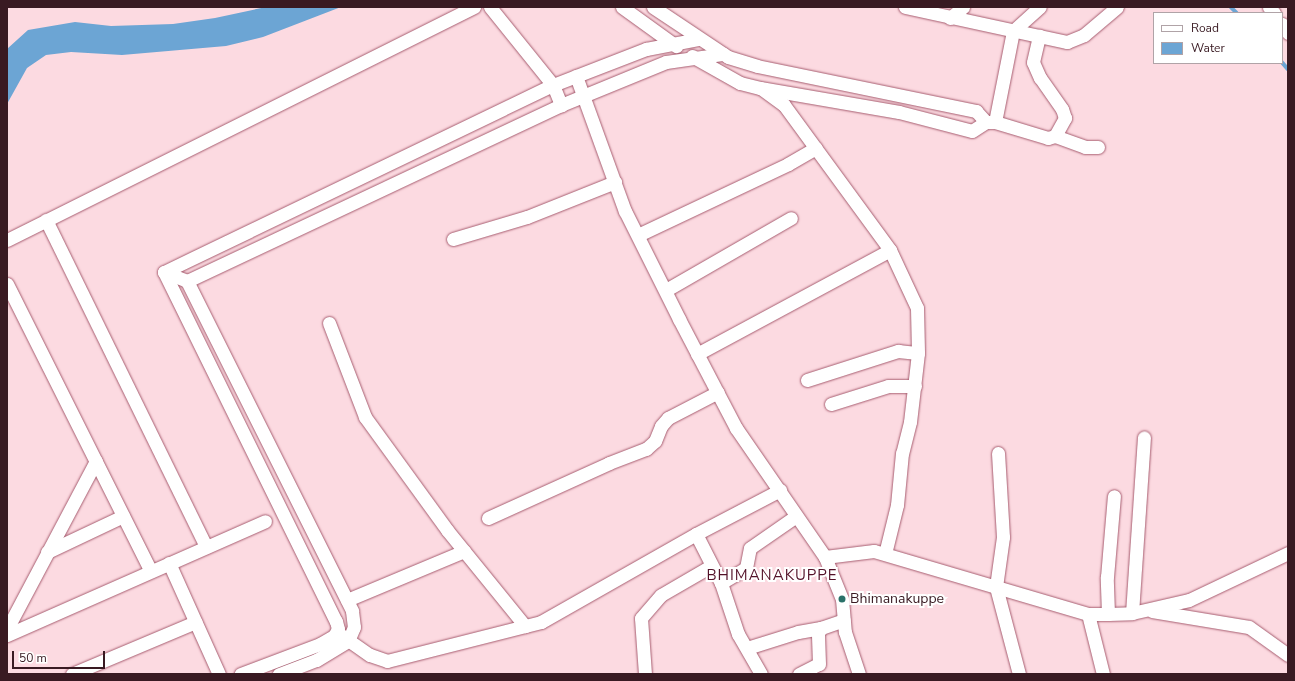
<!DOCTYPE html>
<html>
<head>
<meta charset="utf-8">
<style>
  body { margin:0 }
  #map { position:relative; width:1295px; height:681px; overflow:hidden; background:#fcdae1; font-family:"Nunito Sans",sans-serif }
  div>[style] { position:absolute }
  .water>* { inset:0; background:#6ca5d4 }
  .stream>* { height:3.5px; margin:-1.75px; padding:0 1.75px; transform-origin:1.75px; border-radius:1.75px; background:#6ca5d4 }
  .roads { filter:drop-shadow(0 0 1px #a75d70) drop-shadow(0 0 1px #a75d70) }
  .minor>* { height:13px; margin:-6.5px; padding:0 6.5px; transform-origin:6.5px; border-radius:6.5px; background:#fff }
  .dots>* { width:11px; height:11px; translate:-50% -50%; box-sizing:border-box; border:2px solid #fff; border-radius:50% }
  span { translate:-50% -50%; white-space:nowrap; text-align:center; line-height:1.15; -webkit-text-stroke:4px #fff; paint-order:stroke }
  .poi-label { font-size:14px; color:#391a22 }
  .left { translate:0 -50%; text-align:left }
  .neighbourhood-label { font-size:15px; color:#531128; letter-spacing:1px }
  .frame { position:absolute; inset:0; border:8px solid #391a22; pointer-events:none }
  .legend { position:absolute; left:1153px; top:12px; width:130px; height:52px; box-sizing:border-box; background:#fff; border:1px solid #b0a3a7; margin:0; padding:5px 7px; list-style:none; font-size:12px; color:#391a22 }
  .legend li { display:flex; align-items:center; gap:8px; height:20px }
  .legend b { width:20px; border:1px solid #b0a3a7 }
  .scale { position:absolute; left:12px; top:651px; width:93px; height:18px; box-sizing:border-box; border:2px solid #391a22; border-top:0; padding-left:5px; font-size:12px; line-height:14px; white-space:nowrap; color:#391a22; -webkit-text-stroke:3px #fff; paint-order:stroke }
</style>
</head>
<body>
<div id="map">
  <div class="water">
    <div style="clip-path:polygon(266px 7px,341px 7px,263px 37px,226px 46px,122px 55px,71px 52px,46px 55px,27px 68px,7px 104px,7px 49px,28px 30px,75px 22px,111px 26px,173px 24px,215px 18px)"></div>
  </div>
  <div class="stream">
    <div style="left:1231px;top:7px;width:8px;rotate:45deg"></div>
    <div style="left:1282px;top:62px;width:9px;rotate:49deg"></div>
  </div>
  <div class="roads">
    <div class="minor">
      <div style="left:490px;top:7px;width:100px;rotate:51.1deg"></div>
      <div style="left:553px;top:85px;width:22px;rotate:68deg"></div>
      <div style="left:622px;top:7px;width:67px;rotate:35.8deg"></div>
      <div style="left:653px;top:7px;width:90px;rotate:33.7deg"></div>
      <div style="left:728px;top:57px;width:30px;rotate:17deg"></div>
      <div style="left:757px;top:66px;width:224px;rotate:11.6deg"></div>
      <div style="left:976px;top:111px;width:15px;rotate:48deg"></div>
      <div style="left:905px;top:7px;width:166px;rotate:12.2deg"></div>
      <div style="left:1067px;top:42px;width:18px;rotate:-22deg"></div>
      <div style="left:1084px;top:35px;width:43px;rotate:-40.3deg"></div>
      <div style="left:1269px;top:7px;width:8px;rotate:50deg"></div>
      <div style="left:950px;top:18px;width:17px;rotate:-40deg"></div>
      <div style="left:1282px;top:24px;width:11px;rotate:56deg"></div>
      <div style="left:692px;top:56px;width:55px;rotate:29.4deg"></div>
      <div style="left:740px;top:83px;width:21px;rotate:14deg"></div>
      <div style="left:760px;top:88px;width:141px;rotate:9.8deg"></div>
      <div style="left:899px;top:112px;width:75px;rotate:14.6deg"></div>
      <div style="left:972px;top:131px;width:17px;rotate:-33deg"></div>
      <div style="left:986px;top:122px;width:9px"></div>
      <div style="left:995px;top:122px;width:55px;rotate:16.8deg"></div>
      <div style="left:1048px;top:138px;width:7px;rotate:-16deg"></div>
      <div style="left:1055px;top:136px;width:21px;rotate:-61deg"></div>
      <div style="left:1065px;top:118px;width:9px;rotate:-108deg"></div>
      <div style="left:1062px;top:109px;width:38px;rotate:-125deg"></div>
      <div style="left:1040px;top:78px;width:17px;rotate:-114deg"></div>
      <div style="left:1033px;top:62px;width:27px;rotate:-77deg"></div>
      <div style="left:576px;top:76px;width:144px;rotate:70.1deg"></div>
      <div style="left:625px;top:211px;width:121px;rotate:63.4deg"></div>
      <div style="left:679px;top:319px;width:123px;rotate:62.4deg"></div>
      <div style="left:736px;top:428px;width:157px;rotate:55.4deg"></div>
      <div style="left:825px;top:557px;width:45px;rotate:68deg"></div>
      <div style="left:842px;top:599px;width:33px;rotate:85deg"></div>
      <div style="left:845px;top:632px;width:44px;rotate:71.6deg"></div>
      <div style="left:762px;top:89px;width:27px;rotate:36deg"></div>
      <div style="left:784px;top:105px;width:180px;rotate:53.8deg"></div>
      <div style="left:890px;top:250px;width:64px;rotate:65deg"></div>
      <div style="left:917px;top:308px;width:45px;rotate:88.7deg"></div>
      <div style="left:918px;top:353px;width:69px;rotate:96.6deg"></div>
      <div style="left:910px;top:422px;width:32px;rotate:104deg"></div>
      <div style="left:902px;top:453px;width:52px;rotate:95.5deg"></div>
      <div style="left:897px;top:505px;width:50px;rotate:103.8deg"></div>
      <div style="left:995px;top:122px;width:93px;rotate:-78.8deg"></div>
      <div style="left:1013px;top:31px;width:36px;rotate:-42deg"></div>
      <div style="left:1055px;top:136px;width:32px;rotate:20deg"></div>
      <div style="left:1085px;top:147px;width:13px"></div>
      <div style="left:46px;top:220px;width:364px;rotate:63.9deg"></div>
      <div style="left:638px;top:235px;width:166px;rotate:-25.3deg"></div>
      <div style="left:788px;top:164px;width:32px;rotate:-30deg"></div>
      <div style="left:453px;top:239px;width:77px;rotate:-16.6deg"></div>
      <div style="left:527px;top:217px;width:95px;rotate:-21.7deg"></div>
      <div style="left:7px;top:240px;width:522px;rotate:-26.52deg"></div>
      <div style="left:164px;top:272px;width:432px;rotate:-25.7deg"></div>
      <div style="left:553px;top:85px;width:100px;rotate:-21.2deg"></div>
      <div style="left:646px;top:49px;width:54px;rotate:-10.7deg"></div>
      <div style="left:164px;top:272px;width:389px;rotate:63.8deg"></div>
      <div style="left:336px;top:621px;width:8px;rotate:76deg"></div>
      <div style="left:338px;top:629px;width:8px;rotate:120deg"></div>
      <div style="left:334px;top:636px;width:16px;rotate:150deg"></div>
      <div style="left:320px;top:644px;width:85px;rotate:159.2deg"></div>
      <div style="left:164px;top:272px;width:25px;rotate:21deg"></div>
      <div style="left:187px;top:281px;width:369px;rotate:63.4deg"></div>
      <div style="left:352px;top:611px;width:16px;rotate:83deg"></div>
      <div style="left:354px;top:627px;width:15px;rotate:113deg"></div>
      <div style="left:348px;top:641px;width:37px;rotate:149deg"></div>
      <div style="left:316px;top:660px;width:40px;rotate:159deg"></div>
      <div style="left:187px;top:281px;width:413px;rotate:-25.2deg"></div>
      <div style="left:561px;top:105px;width:113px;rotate:-22.3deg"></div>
      <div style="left:666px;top:62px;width:58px;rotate:-8deg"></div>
      <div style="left:7px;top:284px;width:321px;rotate:63.4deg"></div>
      <div style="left:666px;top:290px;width:144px;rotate:-29.9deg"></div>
      <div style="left:329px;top:323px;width:101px;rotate:69deg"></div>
      <div style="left:365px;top:417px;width:140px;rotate:54deg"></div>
      <div style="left:447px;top:530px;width:124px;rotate:50.9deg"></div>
      <div style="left:697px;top:354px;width:219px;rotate:-28.3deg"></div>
      <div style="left:807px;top:380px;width:96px;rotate:-17.7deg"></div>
      <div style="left:898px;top:351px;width:20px;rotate:6deg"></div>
      <div style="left:831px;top:404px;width:60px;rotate:-17.5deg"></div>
      <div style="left:888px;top:386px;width:27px"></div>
      <div style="left:998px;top:453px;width:84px;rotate:86.6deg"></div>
      <div style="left:1003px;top:537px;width:50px;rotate:98deg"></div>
      <div style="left:996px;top:587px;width:90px;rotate:75.2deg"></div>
      <div style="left:488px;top:518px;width:133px;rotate:-24.4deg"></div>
      <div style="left:609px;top:463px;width:40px;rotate:-21deg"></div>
      <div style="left:646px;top:449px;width:12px;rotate:-42deg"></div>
      <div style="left:655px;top:441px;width:16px;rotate:-68deg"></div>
      <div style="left:661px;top:426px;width:11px;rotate:-49deg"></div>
      <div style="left:668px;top:418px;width:56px;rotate:-27.5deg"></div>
      <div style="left:696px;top:534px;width:55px;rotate:63deg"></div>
      <div style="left:721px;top:583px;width:54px;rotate:71.6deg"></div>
      <div style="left:738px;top:634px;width:46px;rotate:60.1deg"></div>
      <div style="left:47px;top:552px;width:84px;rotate:-25.3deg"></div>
      <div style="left:825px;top:557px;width:49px;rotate:-7deg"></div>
      <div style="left:874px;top:551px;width:223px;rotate:16.4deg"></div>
      <div style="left:1088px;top:614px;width:20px"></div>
      <div style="left:1108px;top:614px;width:24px;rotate:-2deg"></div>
      <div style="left:1132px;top:613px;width:58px;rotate:-12.8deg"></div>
      <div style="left:1189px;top:600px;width:110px;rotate:-25.4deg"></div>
      <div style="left:169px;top:563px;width:122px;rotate:65.8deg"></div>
      <div style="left:721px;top:583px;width:29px;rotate:-31deg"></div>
      <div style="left:746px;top:568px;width:20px;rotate:-79deg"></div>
      <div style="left:750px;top:548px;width:56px;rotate:-34.8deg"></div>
      <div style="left:347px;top:600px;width:127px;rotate:-22.7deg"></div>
      <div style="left:1152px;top:611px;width:98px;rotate:9.4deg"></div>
      <div style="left:1249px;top:627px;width:48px;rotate:35.7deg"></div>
      <div style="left:1132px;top:613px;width:176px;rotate:-86.1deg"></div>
      <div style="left:1088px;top:614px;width:62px;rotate:76deg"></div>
      <div style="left:1108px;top:614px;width:37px;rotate:-92deg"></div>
      <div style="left:1107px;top:577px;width:81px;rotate:-85.1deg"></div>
      <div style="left:7px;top:629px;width:190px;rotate:-62.1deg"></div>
      <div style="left:7px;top:635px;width:282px;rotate:-23.8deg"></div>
      <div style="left:341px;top:635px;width:35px;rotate:35deg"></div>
      <div style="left:370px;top:655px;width:18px;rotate:19deg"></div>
      <div style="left:387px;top:661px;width:159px;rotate:-14.2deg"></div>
      <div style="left:541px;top:622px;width:178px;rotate:-29.6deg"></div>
      <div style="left:696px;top:534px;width:95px;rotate:-27.6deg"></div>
      <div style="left:747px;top:648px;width:53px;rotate:-17.4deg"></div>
      <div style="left:798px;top:632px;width:23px;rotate:-10deg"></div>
      <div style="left:72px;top:674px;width:134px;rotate:-22.8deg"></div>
      <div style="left:645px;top:674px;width:56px;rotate:-94.1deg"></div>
      <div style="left:641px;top:618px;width:30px;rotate:-49deg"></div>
      <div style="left:661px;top:595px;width:58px;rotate:-30.1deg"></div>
      <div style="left:799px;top:674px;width:22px;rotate:-27deg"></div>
      <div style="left:819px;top:664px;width:31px;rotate:-92deg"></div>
      <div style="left:818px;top:633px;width:6px;rotate:-59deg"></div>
      <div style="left:821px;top:628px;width:24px;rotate:-19deg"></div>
    </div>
  </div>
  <div class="dots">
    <div style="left:842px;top:599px;background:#2a7169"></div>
  </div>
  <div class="poi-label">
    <span class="left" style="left:850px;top:599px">Bhimanakuppe</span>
  </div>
  <div class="neighbourhood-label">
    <span style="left:772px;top:576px">BHIMANAKUPPE</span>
  </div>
  <div class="frame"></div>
  <ul class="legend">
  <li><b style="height:5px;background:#fff"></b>Road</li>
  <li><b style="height:11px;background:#6ca5d4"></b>Water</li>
  </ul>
  <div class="scale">50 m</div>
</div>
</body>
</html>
